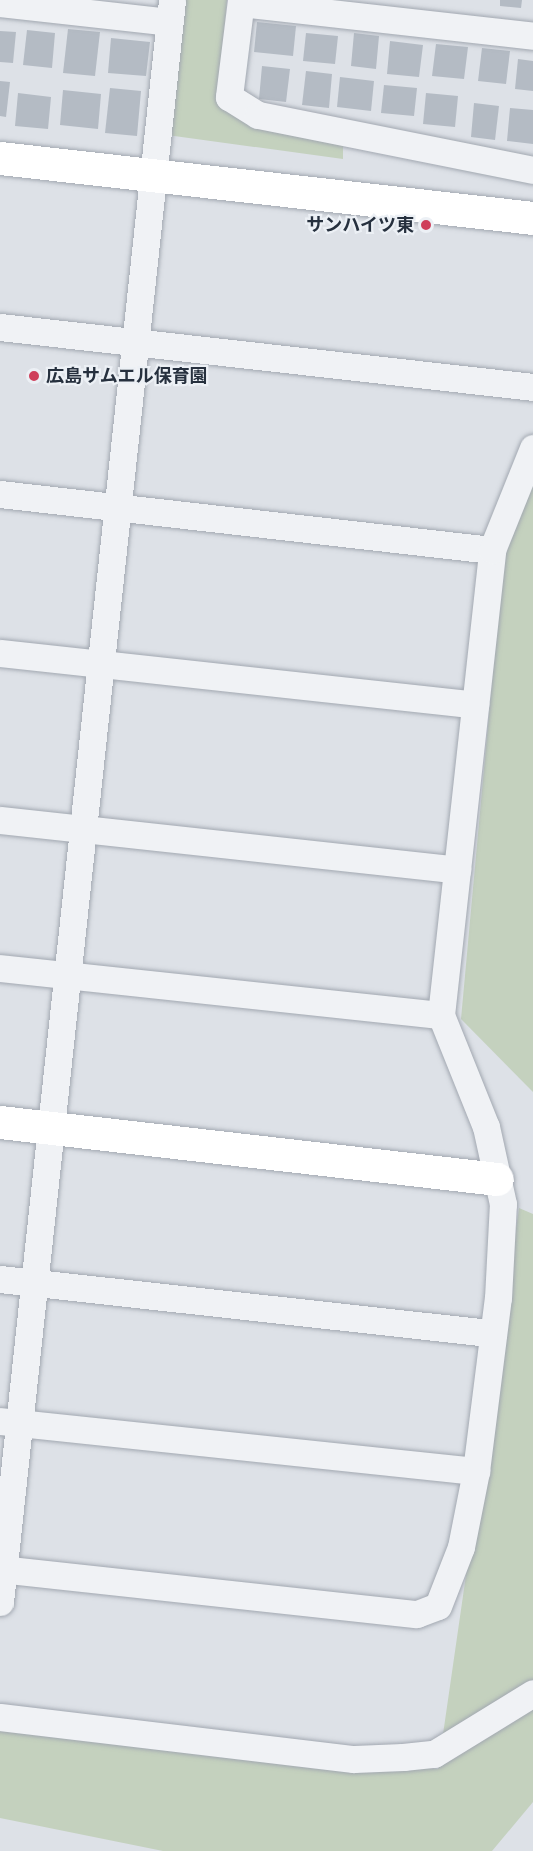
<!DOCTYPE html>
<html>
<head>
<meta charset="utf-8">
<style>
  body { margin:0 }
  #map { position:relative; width:533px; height:1851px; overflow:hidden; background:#dde1e7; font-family:"Titillium Web","Noto Sans JP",sans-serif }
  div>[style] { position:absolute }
  .green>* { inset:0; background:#c4d1be }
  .building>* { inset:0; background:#b4bbc4 }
  .roads { filter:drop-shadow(0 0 2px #a2a8b1) drop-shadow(0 0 2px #a2a8b1) }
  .street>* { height:27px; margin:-13.5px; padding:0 13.5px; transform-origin:13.5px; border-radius:13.5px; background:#f0f2f5 }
  .secondary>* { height:33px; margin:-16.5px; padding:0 16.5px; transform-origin:16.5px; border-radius:16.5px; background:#fff }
  .dots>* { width:16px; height:16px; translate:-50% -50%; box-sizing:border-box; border:3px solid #ecf0f5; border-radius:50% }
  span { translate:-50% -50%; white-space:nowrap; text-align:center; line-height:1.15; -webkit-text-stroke:4.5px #ecf0f5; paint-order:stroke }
  .poi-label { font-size:18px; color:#26303e; font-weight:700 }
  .right { translate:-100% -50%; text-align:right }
  .left { translate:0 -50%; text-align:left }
</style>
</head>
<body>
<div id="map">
  <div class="green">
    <div style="clip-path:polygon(182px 0,227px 0,218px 97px,236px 117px,250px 126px,343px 138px,343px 159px,167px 135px)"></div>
    <div style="clip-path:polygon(533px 486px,533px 1092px,461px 1019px,504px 551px)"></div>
    <div style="clip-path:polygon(519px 1208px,533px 1214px,533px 1802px,492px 1851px,163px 1851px,0 1818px,0 1725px,438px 1769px)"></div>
  </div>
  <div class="building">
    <div style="clip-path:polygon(500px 0,522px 0,521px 8px,500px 6px)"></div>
    <div style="clip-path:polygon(257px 22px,296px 26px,293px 56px,254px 52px)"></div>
    <div style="clip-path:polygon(68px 29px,100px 32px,95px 76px,63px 73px)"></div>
    <div style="clip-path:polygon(27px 30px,55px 33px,52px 68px,23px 65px)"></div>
    <div style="clip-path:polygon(0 31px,16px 32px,13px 63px,0 62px)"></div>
    <div style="clip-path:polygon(306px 33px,338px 36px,335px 64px,303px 61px)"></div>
    <div style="clip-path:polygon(354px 33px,379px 36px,376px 69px,351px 66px)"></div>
    <div style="clip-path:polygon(111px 38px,150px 42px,146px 76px,108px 73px)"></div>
    <div style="clip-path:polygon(390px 41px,423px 45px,419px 77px,387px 74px)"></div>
    <div style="clip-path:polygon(436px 44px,468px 47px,464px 79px,432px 76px)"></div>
    <div style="clip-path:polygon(482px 48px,510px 51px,506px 84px,478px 81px)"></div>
    <div style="clip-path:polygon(518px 59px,533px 61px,533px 91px,515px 89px)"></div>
    <div style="clip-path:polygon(262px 66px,290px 69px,286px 102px,259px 99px)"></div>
    <div style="clip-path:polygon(306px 71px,332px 74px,329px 108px,302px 105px)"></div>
    <div style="clip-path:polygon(340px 77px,374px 81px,371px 111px,337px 107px)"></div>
    <div style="clip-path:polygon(0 81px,10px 82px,6px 117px,0 116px)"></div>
    <div style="clip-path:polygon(384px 85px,417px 88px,414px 116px,381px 113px)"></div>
    <div style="clip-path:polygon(110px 88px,141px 91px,137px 136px,105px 133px)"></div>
    <div style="clip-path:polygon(63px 90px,101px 94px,98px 129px,60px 125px)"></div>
    <div style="clip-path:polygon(18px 93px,51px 97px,48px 129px,15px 126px)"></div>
    <div style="clip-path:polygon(426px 93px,458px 96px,455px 127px,423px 124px)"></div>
    <div style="clip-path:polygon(474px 103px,499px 106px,495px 140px,471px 137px)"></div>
    <div style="clip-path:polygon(510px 108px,533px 110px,533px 144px,507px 141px)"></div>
  </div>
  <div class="roads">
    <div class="street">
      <div style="left:241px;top:0;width:98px;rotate:97.1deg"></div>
      <div style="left:229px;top:97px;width:34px;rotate:32deg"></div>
      <div style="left:258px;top:115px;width:280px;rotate:11.3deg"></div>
      <div style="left:0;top:3px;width:170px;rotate:6.4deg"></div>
      <div style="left:241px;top:3px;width:294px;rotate:6.4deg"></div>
      <div style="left:0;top:327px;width:536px;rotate:6.42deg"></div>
      <div style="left:0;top:494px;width:495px;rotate:6.5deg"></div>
      <div style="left:0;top:653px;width:478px;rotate:6.2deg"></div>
      <div style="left:0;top:820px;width:460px;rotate:6.2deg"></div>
      <div style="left:0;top:968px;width:443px;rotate:6.1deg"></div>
      <div style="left:0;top:1279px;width:496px;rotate:6.3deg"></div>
      <div style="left:0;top:1421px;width:479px;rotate:6deg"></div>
      <div style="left:0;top:1569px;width:419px;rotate:6.2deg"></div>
      <div style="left:417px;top:1614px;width:22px;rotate:-21deg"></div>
      <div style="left:438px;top:1606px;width:63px;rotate:-68.7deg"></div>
      <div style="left:461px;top:1547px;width:77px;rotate:-78.8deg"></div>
      <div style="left:476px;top:1471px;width:174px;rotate:-82.8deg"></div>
      <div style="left:498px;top:1298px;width:94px;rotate:-87deg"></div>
      <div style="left:503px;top:1204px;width:79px;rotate:-102.4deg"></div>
      <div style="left:486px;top:1127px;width:121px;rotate:-111.9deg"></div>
      <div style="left:441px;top:1015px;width:468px;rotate:-83.7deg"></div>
      <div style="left:492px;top:550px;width:110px;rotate:-68.1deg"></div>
      <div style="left:0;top:1602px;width:1611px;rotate:-83.87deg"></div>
      <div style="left:0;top:1717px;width:356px;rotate:6.8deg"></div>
      <div style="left:354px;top:1759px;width:49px;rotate:-2.3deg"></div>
      <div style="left:403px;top:1757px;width:31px;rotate:-6deg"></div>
      <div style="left:434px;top:1754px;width:116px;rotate:-31.6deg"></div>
    </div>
    <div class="secondary">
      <div style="left:0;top:158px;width:536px;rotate:6.42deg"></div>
      <div style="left:0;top:1122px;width:500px;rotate:6.54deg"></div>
    </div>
  </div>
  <div class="dots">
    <div style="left:426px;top:225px;background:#cf3f5b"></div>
    <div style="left:34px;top:376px;background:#cf3f5b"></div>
  </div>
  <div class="poi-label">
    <span class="right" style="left:414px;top:225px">サンハイツ東</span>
    <span class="left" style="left:46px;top:376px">広島サムエル保育園</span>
  </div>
</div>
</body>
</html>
